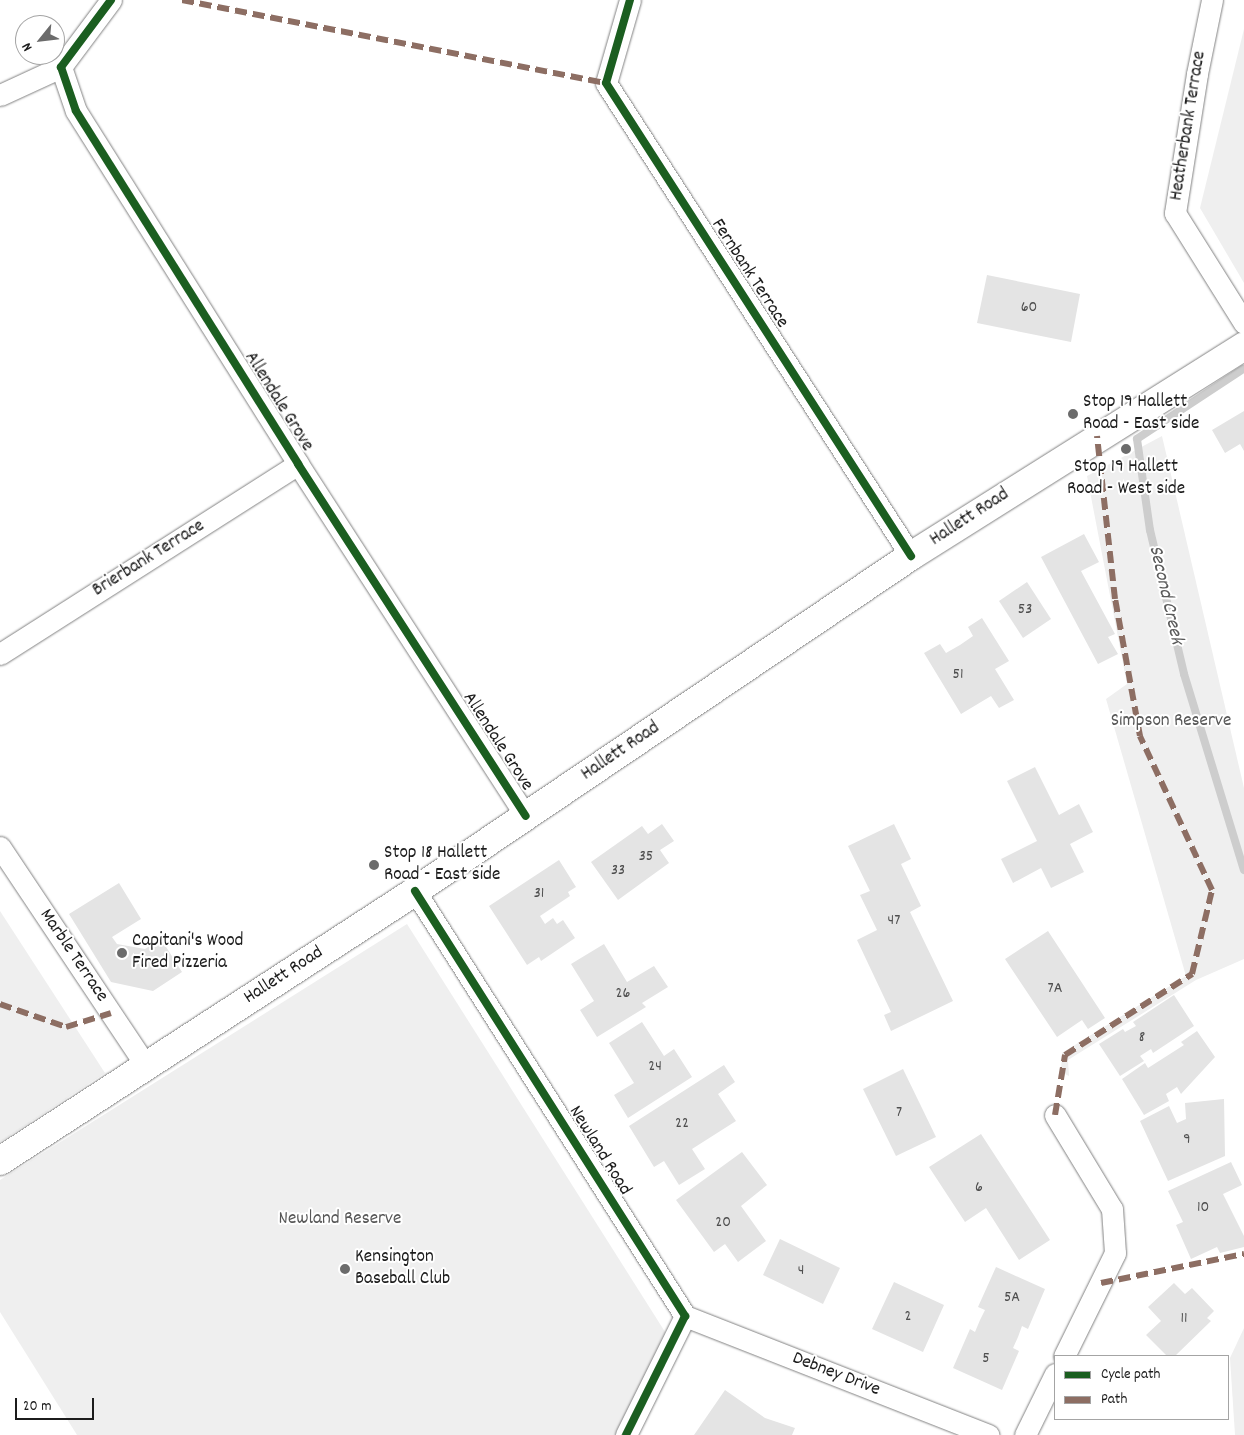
<!DOCTYPE html>
<html>
<head>
<meta charset="utf-8">
<style>
  body { margin:0 }
  #map { position:relative; width:1244px; height:1435px; overflow:hidden; background:#fff; font-family:Dekko,sans-serif }
  div>[style] { position:absolute }
  .green>* { inset:0; background:#efefef }
  .stream>* { height:8px; margin:-4px; padding:0 4px; transform-origin:4px; border-radius:4px; background:#cdcdcd }
  .building>* { inset:0; background:#e4e4e4 }
  .roads { filter:drop-shadow(0 0 1px #828282) drop-shadow(0 0 1px #828282) }
  .minor>* { height:21px; margin:-10.5px; padding:0 10.5px; transform-origin:10.5px; border-radius:10.5px; background:#fff }
  .secondary>* { height:28px; margin:-14px; padding:0 14px; transform-origin:14px; border-radius:14px; background:#fff }
  .quiet>* { height:6px; margin-top:-3px; transform-origin:0; background:repeating-linear-gradient(90deg,#8d6e63 0 12px,transparent 0 18px) }
  .cycleway>* { height:8px; margin:-4px; padding:0 4px; transform-origin:4px; border-radius:4px; background:#1b5e20 }
  .dots>* { width:14px; height:14px; translate:-50% -50%; box-sizing:border-box; border:2px solid #fff; border-radius:50% }
  span { translate:-50% -50%; white-space:nowrap; text-align:center; line-height:1.15; -webkit-text-stroke:4px #fff; paint-order:stroke }
  .number-label { font-size:16px; color:#4e4e4e }
  .number-label span { -webkit-text-stroke-width:0 }
  .street-label { font-size:19px; color:#1c1c1c }
  .poi-label { font-size:19px; color:#1c1c1c }
  .left { translate:0 -50%; text-align:left }
  .park-label { font-size:19px; color:#575757 }
  .water-label { font-size:20px; color:#5a5a5a; font-style:italic }
  .legend { position:absolute; left:1054px; top:1355px; width:175px; height:65px; box-sizing:border-box; background:#fff; border:1px solid #a4a4a4; margin:0; padding:6px 9px; list-style:none; font-size:15px; color:#1c1c1c }
  .legend li { display:flex; align-items:center; gap:10px; height:25px }
  .legend b { width:25px; border:1px solid #a4a4a4 }
  .north { position:absolute; left:15px; top:15px; width:50px; height:50px; box-sizing:border-box; background:#fff; border:1px solid #a4a4a4; border-radius:50%; rotate:241deg; font-size:14px; font-weight:700; line-height:20px; text-align:center; color:#1c1c1c }
  .north::after { content:''; display:block; margin:auto; width:18px; height:22px; background:#6b6b6b; clip-path:polygon(50% 0,100% 100%,50% 72%,0 100%) }
  .scale { position:absolute; left:15px; top:1398px; width:79px; height:22px; box-sizing:border-box; border:2px solid #1c1c1c; border-top:0; padding-left:6px; font-size:15px; line-height:18px; white-space:nowrap; color:#1c1c1c; -webkit-text-stroke:4px #fff; paint-order:stroke }
</style>
</head>
<body>
<div id="map">
  <div class="green">
    <div style="clip-path:polygon(1244px 29px,1244px 283px,1200px 208px)"></div>
    <div style="clip-path:polygon(1162px 436px,1244px 788px,1244px 959px,1196px 980px,1068px 1060px,1069px 1076px,1061px 1072px,1062px 1053px,1186px 976px,1106px 699px,1127px 684px,1087px 476px)"></div>
    <div style="clip-path:polygon(0 911px,105px 1073px,0 1142px)"></div>
    <div style="clip-path:polygon(407px 924px,667px 1335px,615px 1435px,77px 1435px,0 1312px,0 1180px)"></div>
    <div style="clip-path:polygon(1244px 1328px,1244px 1435px,1235px 1435px,1230px 1358px)"></div>
  </div>
  <div class="stream">
    <div style="left:1243px;top:369px;width:127px;rotate:146.6deg"></div>
    <div style="left:1137px;top:439px;width:92px;rotate:81.9deg"></div>
    <div style="left:1150px;top:530px;width:148px;rotate:76.7deg"></div>
    <div style="left:1184px;top:674px;width:205px;rotate:73deg"></div>
  </div>
  <div class="building">
    <div style="clip-path:polygon(987px 275px,1080px 294px,1071px 342px,977px 323px)"></div>
    <div style="clip-path:polygon(1244px 411px,1244px 451px,1240px 444px,1225px 453px,1212px 430px)"></div>
    <div style="clip-path:polygon(1084px 534px,1099px 562px,1081px 571px,1115px 634px,1108px 637px,1118px 654px,1098px 664px,1041px 557px)"></div>
    <div style="clip-path:polygon(1027px 582px,1051px 619px,1023px 638px,999px 601px)"></div>
    <div style="clip-path:polygon(982px 618px,1009px 661px,995px 669px,1014px 700px,999px 708px,991px 696px,961px 714px,924px 653px,940px 644px,946px 653px,960px 645px,973px 636px,968px 627px)"></div>
    <div style="clip-path:polygon(1035px 767px,1059px 815px,1079px 804px,1093px 832px,1070px 844px,1084px 872px,1051px 888px,1041px 868px,1013px 883px,1001px 859px,1037px 841px,1007px 781px)"></div>
    <div style="clip-path:polygon(662px 824px,674px 841px,660px 850px,669px 863px,618px 900px,591px 862px,642px 826px,648px 834px)"></div>
    <div style="clip-path:polygon(894px 824px,911px 859px,901px 864px,921px 906px,910px 912px,953px 1001px,891px 1031px,884px 1015px,891px 1012px,857px 940px,877px 930px,860px 895px,870px 891px,848px 846px)"></div>
    <div style="clip-path:polygon(559px 860px,576px 887px,568px 892px,570px 896px,540px 916px,545px 924px,553px 918px,557px 924px,563px 920px,575px 938px,541px 961px,539px 957px,527px 965px,489px 906px)"></div>
    <div style="clip-path:polygon(119px 883px,141px 919px,112px 937px,117px 944px,145px 949px,161px 939px,182px 972px,153px 991px,111px 982px,69px 914px)"></div>
    <div style="clip-path:polygon(1048px 931px,1105px 1018px,1088px 1029px,1082px 1020px,1057px 1037px,1005px 959px)"></div>
    <div style="clip-path:polygon(604px 944px,627px 982px,654px 966px,668px 987px,642px 1003px,646px 1007px,597px 1037px,580px 1010px,594px 1001px,571px 964px)"></div>
    <div style="clip-path:polygon(1174px 995px,1194px 1026px,1153px 1053px,1151px 1049px,1140px 1056px,1144px 1061px,1120px 1076px,1099px 1044px,1123px 1029px,1125px 1032px,1136px 1026px,1133px 1022px)"></div>
    <div style="clip-path:polygon(642px 1022px,664px 1056px,674px 1049px,692px 1077px,628px 1118px,614px 1095px,634px 1083px,609px 1043px)"></div>
    <div style="clip-path:polygon(1197px 1031px,1215px 1057px,1181px 1094px,1177px 1087px,1166px 1094px,1169px 1101px,1144px 1115px,1122px 1079px,1145px 1063px,1148px 1068px,1184px 1045px,1181px 1042px)"></div>
    <div style="clip-path:polygon(724px 1065px,735px 1082px,718px 1094px,736px 1121px,692px 1149px,705px 1169px,679px 1185px,664px 1161px,654px 1167px,629px 1126px)"></div>
    <div style="clip-path:polygon(903px 1069px,936px 1137px,896px 1156px,863px 1089px)"></div>
    <div style="clip-path:polygon(1224px 1099px,1225px 1156px,1168px 1181px,1140px 1121px,1169px 1106px,1177px 1123px,1186px 1119px,1185px 1103px)"></div>
    <div style="clip-path:polygon(981px 1134px,1050px 1240px,1019px 1260px,986px 1208px,965px 1222px,929px 1167px)"></div>
    <div style="clip-path:polygon(742px 1152px,767px 1185px,741px 1206px,766px 1241px,738px 1262px,725px 1244px,714px 1252px,676px 1200px)"></div>
    <div style="clip-path:polygon(1231px 1162px,1242px 1185px,1223px 1194px,1244px 1236px,1244px 1247px,1220px 1253px,1217px 1247px,1191px 1259px,1176px 1225px,1183px 1222px,1168px 1191px)"></div>
    <div style="clip-path:polygon(780px 1239px,840px 1268px,823px 1304px,763px 1275px)"></div>
    <div style="clip-path:polygon(996px 1267px,1045px 1289px,1028px 1329px,1022px 1326px,1018px 1337px,1013px 1348px,1019px 1351px,1002px 1390px,953px 1368px,970px 1329px,975px 1332px,980px 1320px,985px 1310px,978px 1307px)"></div>
    <div style="clip-path:polygon(894px 1282px,944px 1305px,923px 1352px,872px 1329px)"></div>
    <div style="clip-path:polygon(1174px 1283px,1185px 1294px,1192px 1288px,1214px 1311px,1207px 1318px,1211px 1321px,1175px 1356px,1167px 1356px,1146px 1335px,1161px 1321px,1148px 1307px)"></div>
    <div style="clip-path:polygon(725px 1390px,765px 1418px,795px 1428px,792px 1435px,694px 1435px)"></div>
  </div>
  <div class="roads">
    <div class="minor">
      <div style="left:111px;top:0;width:84px;rotate:126.7deg"></div>
      <div style="left:61px;top:67px;width:46px;rotate:71.2deg"></div>
      <div style="left:76px;top:111px;width:417px;rotate:57.8deg"></div>
      <div style="left:298px;top:464px;width:419px;rotate:57.1deg"></div>
      <div style="left:630px;top:0;width:86px;rotate:106.1deg"></div>
      <div style="left:606px;top:83px;width:563px;rotate:57.19deg"></div>
      <div style="left:1212px;top:0;width:76px;rotate:101.5deg"></div>
      <div style="left:1197px;top:74px;width:141px;rotate:99deg"></div>
      <div style="left:1175px;top:213px;width:130px;rotate:57.9deg"></div>
      <div style="left:0;top:95px;width:67px;rotate:-24.7deg"></div>
      <div style="left:0;top:654px;width:353px;rotate:-32.5deg"></div>
      <div style="left:0;top:847px;width:263px;rotate:56.3deg"></div>
      <div style="left:415px;top:891px;width:504px;rotate:57.57deg"></div>
      <div style="left:685px;top:1316px;width:133px;rotate:116.4deg"></div>
      <div style="left:1055px;top:1115px;width:110px;rotate:58.8deg"></div>
      <div style="left:1112px;top:1209px;width:44px;rotate:86.1deg"></div>
      <div style="left:1115px;top:1253px;width:115px;rotate:116.3deg"></div>
      <div style="left:685px;top:1316px;width:326px;rotate:21.4deg"></div>
      <div style="left:1025px;top:1435px;width:68px;rotate:-63.8deg"></div>
    </div>
    <div class="secondary">
      <div style="left:0;top:1161px;width:495px;rotate:-33deg"></div>
      <div style="left:415px;top:891px;width:599px;rotate:-34.04deg"></div>
      <div style="left:911px;top:556px;width:394px;rotate:-32.2deg"></div>
    </div>
  </div>
  <div class="quiet">
    <div style="left:182px;top:0;width:432px;rotate:11.1deg"></div>
    <div style="left:0;top:1004px;width:70px;rotate:19.2deg"></div>
    <div style="left:66px;top:1027px;width:47px;rotate:-17.3deg"></div>
    <div style="left:1055px;top:1115px;width:61px;rotate:-80.5deg"></div>
    <div style="left:1065px;top:1055px;width:151px;rotate:-32.5deg"></div>
    <div style="left:1192px;top:974px;width:86px;rotate:-76.6deg"></div>
    <div style="left:1212px;top:890px;width:170px;rotate:-115.1deg"></div>
    <div style="left:1140px;top:736px;width:139px;rotate:-100.3deg"></div>
    <div style="left:1115px;top:599px;width:164px;rotate:-96.3deg"></div>
    <div style="left:1101px;top:1283px;width:146px;rotate:-11.5deg"></div>
  </div>
  <div class="cycleway">
    <div style="left:111px;top:0;width:84px;rotate:126.7deg"></div>
    <div style="left:61px;top:67px;width:46px;rotate:71.2deg"></div>
    <div style="left:76px;top:111px;width:417px;rotate:57.8deg"></div>
    <div style="left:298px;top:464px;width:419px;rotate:57.1deg"></div>
    <div style="left:630px;top:0;width:86px;rotate:106.1deg"></div>
    <div style="left:606px;top:83px;width:563px;rotate:57.19deg"></div>
    <div style="left:415px;top:891px;width:504px;rotate:57.57deg"></div>
    <div style="left:685px;top:1316px;width:133px;rotate:116.4deg"></div>
  </div>
  <div class="dots">
    <div style="left:1073px;top:414px;background:#6b6b6b"></div>
    <div style="left:1126px;top:449px;background:#6b6b6b"></div>
    <div style="left:374px;top:865px;background:#6b6b6b"></div>
    <div style="left:122px;top:953px;background:#6b6b6b"></div>
    <div style="left:345px;top:1269px;background:#6b6b6b"></div>
  </div>
  <div class="number-label">
    <span style="left:1029px;top:308px">60</span>
    <span style="left:1025px;top:610px">53</span>
    <span style="left:958px;top:675px">51</span>
    <span style="left:646px;top:857px">35</span>
    <span style="left:618px;top:871px">33</span>
    <span style="left:539px;top:894px">31</span>
    <span style="left:894px;top:921px">47</span>
    <span style="left:1055px;top:989px">7A</span>
    <span style="left:623px;top:994px">26</span>
    <span style="left:1142px;top:1038px">8</span>
    <span style="left:655px;top:1067px">24</span>
    <span style="left:899px;top:1113px">7</span>
    <span style="left:682px;top:1124px">22</span>
    <span style="left:1187px;top:1140px">9</span>
    <span style="left:979px;top:1188px">6</span>
    <span style="left:1203px;top:1208px">10</span>
    <span style="left:723px;top:1223px">20</span>
    <span style="left:801px;top:1271px">4</span>
    <span style="left:1012px;top:1298px">5A</span>
    <span style="left:908px;top:1317px">2</span>
    <span style="left:1184px;top:1319px">11</span>
    <span style="left:986px;top:1359px">5</span>
  </div>
  <div class="street-label">
    <span style="left:1189px;top:126px;rotate:-81deg">Heatherbank Terrace</span>
    <span style="left:749px;top:274px;rotate:57deg">Fernbank Terrace</span>
    <span style="left:278px;top:402px;rotate:58deg">Allendale Grove</span>
    <span style="left:970px;top:518px;rotate:-33deg">Hallett Road</span>
    <span style="left:149px;top:559px;rotate:-32deg">Brierbank Terrace</span>
    <span style="left:497px;top:742px;rotate:57deg">Allendale Grove</span>
    <span style="left:621px;top:752px;rotate:-34deg">Hallett Road</span>
    <span style="left:73px;top:956px;rotate:56deg">Marble Terrace</span>
    <span style="left:284px;top:976px;rotate:-33deg">Hallett Road</span>
    <span style="left:599px;top:1151px;rotate:58deg">Newland Road</span>
    <span style="left:836px;top:1375px;rotate:21deg">Debney Drive</span>
  </div>
  <div class="poi-label">
    <span class="left" style="left:1083px;top:414px">Stop 19 Hallett<br>Road - East side</span>
    <span style="left:1126px;top:479px">Stop 19 Hallett<br>Road - West side</span>
    <span class="left" style="left:384px;top:865px">Stop 18 Hallett<br>Road - East side</span>
    <span class="left" style="left:132px;top:953px">Capitani's Wood<br>Fired Pizzeria</span>
    <span class="left" style="left:355px;top:1269px">Kensington<br>Baseball Club</span>
  </div>
  <div class="park-label">
    <span style="left:1171px;top:722px">Simpson Reserve</span>
    <span style="left:340px;top:1220px">Newland Reserve</span>
  </div>
  <div class="water-label">
    <span style="left:1165px;top:595px;rotate:77deg">Second Creek</span>
  </div>
  <ul class="legend">
  <li><b style="height:6px;background:#1b5e20"></b>Cycle path</li>
  <li><b style="height:6px;background:#8d6e63"></b>Path</li>
  </ul>
  <div class="north">N</div>
  <div class="scale">20 m</div>
</div>
</body>
</html>
